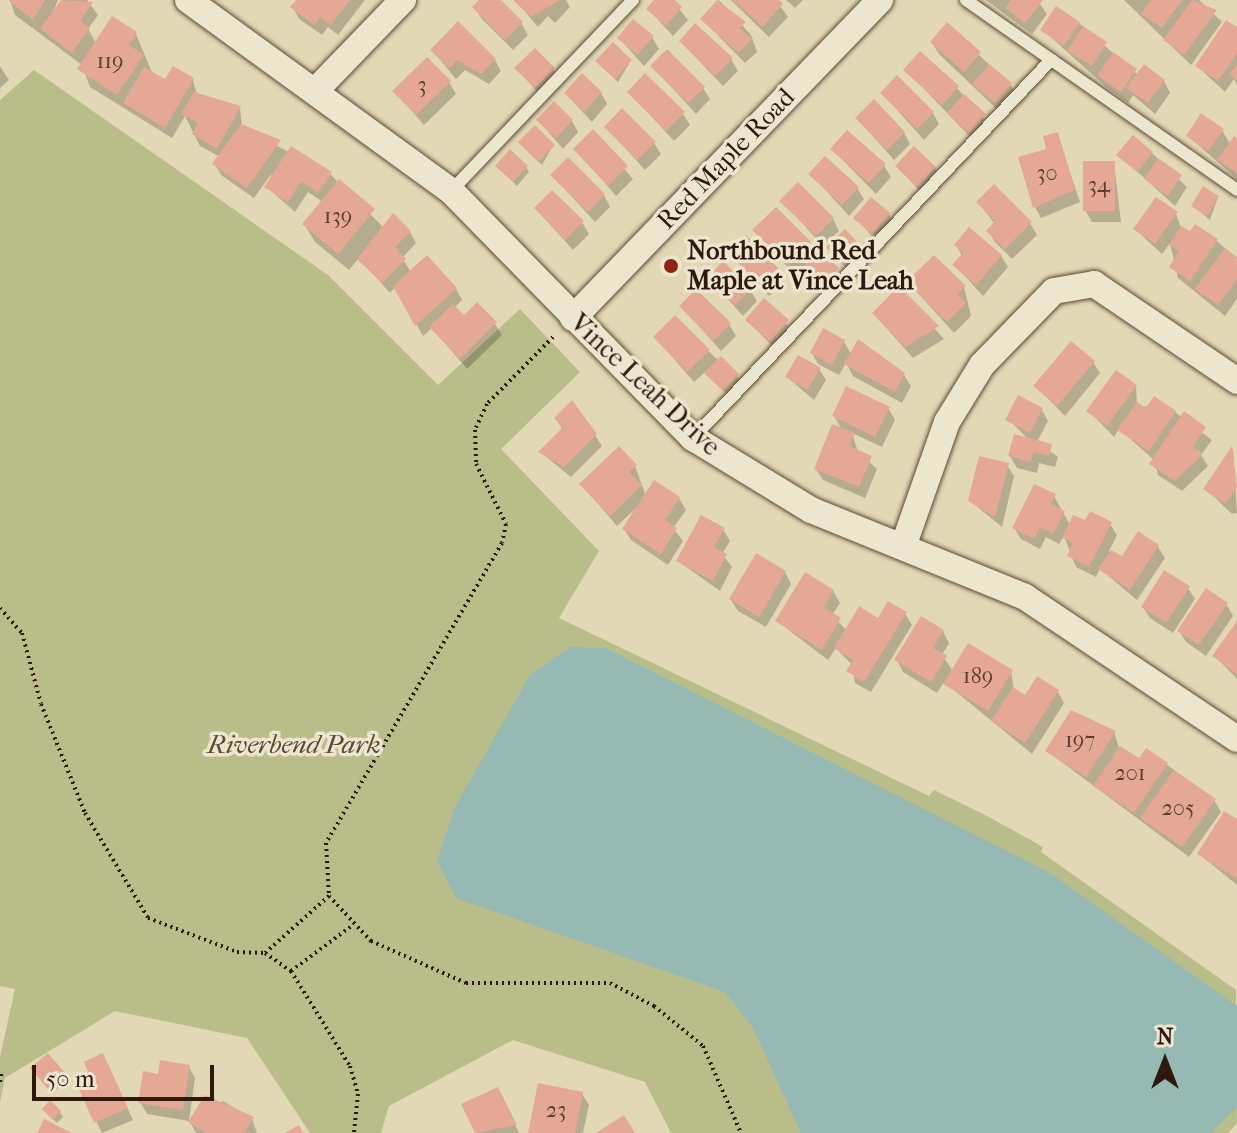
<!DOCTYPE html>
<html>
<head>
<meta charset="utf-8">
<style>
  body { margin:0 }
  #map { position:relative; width:1237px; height:1133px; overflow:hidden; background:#e3d8b5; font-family:"IM FELL French Canon",serif }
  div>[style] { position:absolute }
  .green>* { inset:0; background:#b9bd8a }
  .water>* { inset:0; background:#96b9b3 }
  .shadow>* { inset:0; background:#0003 }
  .building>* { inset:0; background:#e4a895 }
  .path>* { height:4px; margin-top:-2px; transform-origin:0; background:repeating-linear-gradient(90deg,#2f180f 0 2px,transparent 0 6px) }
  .roads { filter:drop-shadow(0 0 2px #5c4838) drop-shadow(0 0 2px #5c4838) }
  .service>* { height:12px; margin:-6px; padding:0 6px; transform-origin:6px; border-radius:6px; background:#ede6cf }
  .minor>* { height:26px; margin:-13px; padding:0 13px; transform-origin:13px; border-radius:13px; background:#ede6cf }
  .dots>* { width:22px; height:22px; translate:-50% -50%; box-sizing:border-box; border:4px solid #ede6cf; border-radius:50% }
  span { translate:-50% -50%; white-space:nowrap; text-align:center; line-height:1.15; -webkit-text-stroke:7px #ede6cf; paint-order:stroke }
  .number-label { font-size:22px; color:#5c3c30 }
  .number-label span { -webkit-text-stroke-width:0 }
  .street-label { font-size:26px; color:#2f180f }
  .poi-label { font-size:26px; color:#2f180f; font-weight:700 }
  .left { translate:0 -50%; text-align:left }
  .park-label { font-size:26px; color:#584a34; font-style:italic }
  .north { position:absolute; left:1125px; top:1021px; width:80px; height:80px; -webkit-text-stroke:6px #ede6cf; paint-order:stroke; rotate:0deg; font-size:22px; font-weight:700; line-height:32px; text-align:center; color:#2f180f }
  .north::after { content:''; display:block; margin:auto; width:28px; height:36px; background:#2f180f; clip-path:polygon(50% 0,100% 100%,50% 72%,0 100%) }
  .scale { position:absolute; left:32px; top:1065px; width:182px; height:36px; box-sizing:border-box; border:4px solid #2f180f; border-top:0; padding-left:10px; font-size:24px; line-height:28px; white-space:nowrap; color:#2f180f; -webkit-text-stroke:6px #ede6cf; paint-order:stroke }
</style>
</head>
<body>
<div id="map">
  <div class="green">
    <div style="clip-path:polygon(34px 70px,328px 275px,438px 385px,520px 309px,580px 372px,501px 449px,599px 551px,559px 618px,929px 796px,934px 790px,989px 817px,1043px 847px,1041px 852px,1236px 990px,1237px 1123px,1228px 1133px,671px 1133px,645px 1082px,513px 1040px,389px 1106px,381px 1133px,310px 1133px,247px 1038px,115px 1011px,5px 1078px,0 1102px,0 1057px,15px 989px,0 986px,0 100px)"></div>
  </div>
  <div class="water">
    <div style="clip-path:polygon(570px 647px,606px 648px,1050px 873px,1237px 1006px,1237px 1107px,1211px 1133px,801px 1133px,753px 1028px,725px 992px,456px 898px,437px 860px,455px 807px,530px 675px)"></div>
  </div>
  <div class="shadow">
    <div style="clip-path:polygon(10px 0,58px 0,52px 15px,63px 0,87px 0,98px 15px,88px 29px,96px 43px,136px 34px,153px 75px,166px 82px,193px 80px,197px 95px,240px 108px,242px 127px,330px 174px,384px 228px,410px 232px,416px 243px,402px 258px,411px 272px,456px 289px,462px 300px,454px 308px,464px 318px,495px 324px,502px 335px,467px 369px,432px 328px,423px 336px,395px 287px,390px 293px,359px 258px,349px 270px,315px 242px,304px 224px,323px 202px,308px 192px,295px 212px,267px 187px,272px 173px,254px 198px,221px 175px,215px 164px,220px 157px,200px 146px,185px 116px,172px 138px,90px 87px,82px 65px,15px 15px)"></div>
    <div style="clip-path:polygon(298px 0,365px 0,338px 35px,328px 27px,322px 35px,299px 19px,293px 7px)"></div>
    <div style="clip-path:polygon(482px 0,498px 0,521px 23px,528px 35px,513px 50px,481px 18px,475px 7px)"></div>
    <div style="clip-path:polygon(515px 0,566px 0,570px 7px,555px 23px,548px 16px,538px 27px)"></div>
    <div style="clip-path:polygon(657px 0,672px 0,688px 20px,673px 36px,648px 9px)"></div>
    <div style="clip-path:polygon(719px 0,751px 35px,757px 52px,745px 63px,702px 19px)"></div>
    <div style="clip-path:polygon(731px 0,776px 0,788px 17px,769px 37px)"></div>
    <div style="clip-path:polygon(786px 0,803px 0,795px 8px)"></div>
    <div style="clip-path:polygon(986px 0,1037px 0,1047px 14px,1032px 34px)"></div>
    <div style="clip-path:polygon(1124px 0,1199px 0,1222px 22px,1191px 65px)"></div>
    <div style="clip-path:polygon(1079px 23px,1138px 75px,1164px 81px,1170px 93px,1155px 114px,1133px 95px,1128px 103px,1106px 87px,1043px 30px)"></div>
    <div style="clip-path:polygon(947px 25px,1010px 84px,1017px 96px,1002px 114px,939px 54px,932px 43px)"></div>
    <div style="clip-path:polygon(1237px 30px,1237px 84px,1234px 79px,1225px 92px,1197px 66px)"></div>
    <div style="clip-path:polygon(652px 37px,659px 49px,644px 66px,619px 38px)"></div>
    <div style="clip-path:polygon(681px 42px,731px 59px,738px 71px,723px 86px)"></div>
    <div style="clip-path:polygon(432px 50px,495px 60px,501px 71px,489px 84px,465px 70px,456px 79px)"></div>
    <div style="clip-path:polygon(630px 62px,618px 82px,601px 66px)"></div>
    <div style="clip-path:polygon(0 66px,9px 80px,0 88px)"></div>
    <div style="clip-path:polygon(653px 67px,703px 88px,710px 99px,696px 114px)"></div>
    <div style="clip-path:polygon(517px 68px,553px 69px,560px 81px,542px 98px)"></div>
    <div style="clip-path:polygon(906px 70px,957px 88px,991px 127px,976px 143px)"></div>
    <div style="clip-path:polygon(449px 82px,456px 94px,424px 125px,395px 92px)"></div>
    <div style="clip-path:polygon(629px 92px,683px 114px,690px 125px,674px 141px)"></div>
    <div style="clip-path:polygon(601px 93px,607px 104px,592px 122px,566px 94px)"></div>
    <div style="clip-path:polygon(882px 93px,933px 113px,939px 124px,924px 140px)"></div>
    <div style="clip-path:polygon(857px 118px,904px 133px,910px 144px,894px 160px)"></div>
    <div style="clip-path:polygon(539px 121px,572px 121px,578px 132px,563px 149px)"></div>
    <div style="clip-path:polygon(606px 127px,654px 143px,661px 154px,645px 170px)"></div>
    <div style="clip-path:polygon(1222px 130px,1230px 144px,1237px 141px,1237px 179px,1188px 136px)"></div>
    <div style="clip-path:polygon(593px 132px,633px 179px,616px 196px,576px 149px)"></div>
    <div style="clip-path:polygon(1057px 134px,1080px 202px,1041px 218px,1035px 207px)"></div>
    <div style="clip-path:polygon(553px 146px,542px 165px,524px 147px)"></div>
    <div style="clip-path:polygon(833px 150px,884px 166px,891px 177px,876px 194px)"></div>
    <div style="clip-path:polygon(1152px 153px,1187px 187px,1175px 206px,1119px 155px)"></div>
    <div style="clip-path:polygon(1114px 163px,1121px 222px,1092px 222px,1085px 210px)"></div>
    <div style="clip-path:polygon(498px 166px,526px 167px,529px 172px,517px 186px)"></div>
    <div style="clip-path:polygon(897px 166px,935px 168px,941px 180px,925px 197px)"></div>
    <div style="clip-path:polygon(811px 174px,857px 188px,864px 199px,849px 216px)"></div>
    <div style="clip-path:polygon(553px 176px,604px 195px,610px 207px,595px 222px)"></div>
    <div style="clip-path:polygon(1218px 197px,1210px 220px,1193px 206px)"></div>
    <div style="clip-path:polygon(782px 201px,833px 219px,839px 231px,823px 246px)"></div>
    <div style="clip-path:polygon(978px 202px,1030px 223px,1037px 235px,1012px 259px,995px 242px,989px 231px,995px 224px)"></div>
    <div style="clip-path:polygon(536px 209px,582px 222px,589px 234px,573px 250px)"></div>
    <div style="clip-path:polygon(889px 214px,895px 226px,879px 244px,856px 218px)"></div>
    <div style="clip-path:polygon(1176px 214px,1181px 228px,1217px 241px,1237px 259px,1237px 299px,1225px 316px,1178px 278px,1170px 243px,1162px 254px,1135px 229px)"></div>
    <div style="clip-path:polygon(755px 231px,809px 243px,844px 281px,829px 296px,804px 266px,795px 275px)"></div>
    <div style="clip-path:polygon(845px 232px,863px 253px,846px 268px,828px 248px)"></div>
    <div style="clip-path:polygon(956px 245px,1001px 256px,1008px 267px,983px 296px,955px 265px,962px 256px)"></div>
    <div style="clip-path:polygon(731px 254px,778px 270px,784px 281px,769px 296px)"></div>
    <div style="clip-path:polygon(709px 278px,750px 290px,757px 301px,743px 316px)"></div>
    <div style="clip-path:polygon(909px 283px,964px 287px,971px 316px,954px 333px)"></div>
    <div style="clip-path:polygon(899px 289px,944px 339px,913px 358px,874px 314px)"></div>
    <div style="clip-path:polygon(765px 301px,794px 333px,778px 352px,748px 321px)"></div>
    <div style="clip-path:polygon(681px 306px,729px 324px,736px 336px,721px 351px)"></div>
    <div style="clip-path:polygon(655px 337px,708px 351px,741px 380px,727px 395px,706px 371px,694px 382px)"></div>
    <div style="clip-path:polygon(844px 342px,852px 355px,904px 375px,911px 386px,902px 403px,853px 376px,846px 363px,839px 375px,818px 364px,812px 353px)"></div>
    <div style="clip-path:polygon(1093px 362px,1100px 373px,1065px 416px,1036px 386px)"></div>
    <div style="clip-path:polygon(819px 369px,826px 380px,814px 400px,787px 377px)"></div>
    <div style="clip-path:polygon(1136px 386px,1137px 405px,1175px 412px,1212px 440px,1201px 455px,1208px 466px,1182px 491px,1158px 475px,1154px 460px,1119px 429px,1114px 437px,1089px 411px)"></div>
    <div style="clip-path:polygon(888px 408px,895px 420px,882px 447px,852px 433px,858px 452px,877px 469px,865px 498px,823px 480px,816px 469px,842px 430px,834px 416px)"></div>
    <div style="clip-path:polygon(1042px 410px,1048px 421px,1037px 442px,1058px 457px,1055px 467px,1039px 463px,1037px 473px,1017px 468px,1010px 456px,1026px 437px,1008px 419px)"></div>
    <div style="clip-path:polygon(556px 419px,595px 435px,602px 446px,571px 477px,540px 452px,563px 430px)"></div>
    <div style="clip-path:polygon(1233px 449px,1237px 513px,1232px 514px,1206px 489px)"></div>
    <div style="clip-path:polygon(1007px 465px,1014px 476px,1002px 527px,970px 501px)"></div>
    <div style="clip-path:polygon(635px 466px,646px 496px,679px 498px,686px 510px,673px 528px,683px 541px,668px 565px,631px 540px,624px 529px,635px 509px,617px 526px,581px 484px)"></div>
    <div style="clip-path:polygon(1054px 496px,1070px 525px,1110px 524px,1117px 535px,1109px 551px,1122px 559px,1139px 534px,1158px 547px,1165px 558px,1137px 600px,1100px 569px,1096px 577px,1076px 567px,1064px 536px,1059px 544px,1046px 537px,1040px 549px,1021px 539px,1014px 528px)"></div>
    <div style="clip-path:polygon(723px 529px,730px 541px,722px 554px,732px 567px,720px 591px,678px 561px)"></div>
    <div style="clip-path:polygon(785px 572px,791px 584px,766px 627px,738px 611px,731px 600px)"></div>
    <div style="clip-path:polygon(1188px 588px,1195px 599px,1173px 633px,1150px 618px,1143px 607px)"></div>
    <div style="clip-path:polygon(833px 591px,840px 603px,832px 615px,847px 631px,905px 614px,912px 625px,871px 692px,855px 683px,852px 665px,836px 648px,828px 660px,777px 621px)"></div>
    <div style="clip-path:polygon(1226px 604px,1233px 616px,1206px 656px,1186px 642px,1179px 631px)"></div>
    <div style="clip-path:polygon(1237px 625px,1237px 679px,1215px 656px)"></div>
    <div style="clip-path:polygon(943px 631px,949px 643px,942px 655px,953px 671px,1011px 671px,1014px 690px,1026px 698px,1058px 692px,1064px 703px,1032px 754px,944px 682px,937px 693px,903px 672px,897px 660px)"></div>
    <div style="clip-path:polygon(1114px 732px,1119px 747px,1139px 761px,1166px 764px,1214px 800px,1221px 812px,1189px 857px,1047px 751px)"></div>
    <div style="clip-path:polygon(1237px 819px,1237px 885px,1199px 854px)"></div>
    <div style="clip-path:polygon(109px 1067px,133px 1120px,102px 1133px,76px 1079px)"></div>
    <div style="clip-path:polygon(189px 1067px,195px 1078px,189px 1121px,147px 1114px,140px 1102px,159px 1076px)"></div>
    <div style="clip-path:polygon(36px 1073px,65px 1075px,68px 1080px,52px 1093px)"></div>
    <div style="clip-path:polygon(582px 1094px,589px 1105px,583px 1133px,530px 1133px)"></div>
    <div style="clip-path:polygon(503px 1100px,519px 1133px,477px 1133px,464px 1105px)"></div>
    <div style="clip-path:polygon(223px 1101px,252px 1119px,257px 1133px,196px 1133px,190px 1122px)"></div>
    <div style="clip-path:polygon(44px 1109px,60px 1112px,63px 1117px,57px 1123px)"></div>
  </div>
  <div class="building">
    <div style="clip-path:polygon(8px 0,45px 0,33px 20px)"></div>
    <div style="clip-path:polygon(61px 0,93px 2px,80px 21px,90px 28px,72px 53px,40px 29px)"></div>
    <div style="clip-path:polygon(296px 0,350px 0,331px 25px,321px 17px,314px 25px,290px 7px)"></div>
    <div style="clip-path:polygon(479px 0,501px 0,523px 22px,505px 40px,472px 7px)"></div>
    <div style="clip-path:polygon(513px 0,560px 0,531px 17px)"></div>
    <div style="clip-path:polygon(654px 0,675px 0,682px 7px,666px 26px,646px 9px)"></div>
    <div style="clip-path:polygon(717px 0,746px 22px,740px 28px,752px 39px,738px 53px,700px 19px)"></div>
    <div style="clip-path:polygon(733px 0,779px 0,783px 4px,762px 27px)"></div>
    <div style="clip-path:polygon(1011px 0,1043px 0,1025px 23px,1005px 8px)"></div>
    <div style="clip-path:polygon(1151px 0,1182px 0,1162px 28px,1141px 14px)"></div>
    <div style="clip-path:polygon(1192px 0,1217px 10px,1184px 55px,1163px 40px)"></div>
    <div style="clip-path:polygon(1056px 6px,1080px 22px,1064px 46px,1040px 30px)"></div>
    <div style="clip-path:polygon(112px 16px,137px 32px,129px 45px,144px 55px,117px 95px,77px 69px)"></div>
    <div style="clip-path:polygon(633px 19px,654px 36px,637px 55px,617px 38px)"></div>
    <div style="clip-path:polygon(1226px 20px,1237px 27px,1237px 54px,1218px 81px,1195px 66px)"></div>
    <div style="clip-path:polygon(458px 21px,496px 59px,481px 74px,457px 60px,449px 68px,430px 50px)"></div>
    <div style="clip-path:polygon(947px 22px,981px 52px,964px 72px,930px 42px)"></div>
    <div style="clip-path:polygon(695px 23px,733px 58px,715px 76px,679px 41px)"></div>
    <div style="clip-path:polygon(1083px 26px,1107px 42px,1092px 66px,1067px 51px)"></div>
    <div style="clip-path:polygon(613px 42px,632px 60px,615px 79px,595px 61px)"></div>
    <div style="clip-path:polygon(535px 48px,555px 68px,535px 88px,514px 68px)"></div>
    <div style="clip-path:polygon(667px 49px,705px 87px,688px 103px,650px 66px)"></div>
    <div style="clip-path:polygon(920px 51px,959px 86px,942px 105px,903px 70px)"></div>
    <div style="clip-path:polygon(1113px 52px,1137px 69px,1121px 92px,1097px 76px)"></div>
    <div style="clip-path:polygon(427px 57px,451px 81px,416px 115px,392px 91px)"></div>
    <div style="clip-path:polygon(989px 64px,1012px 83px,995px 103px,972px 84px)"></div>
    <div style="clip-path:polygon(1144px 64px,1165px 80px,1148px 103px,1126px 88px)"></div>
    <div style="clip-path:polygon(1237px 64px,1237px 80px,1229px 74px)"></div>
    <div style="clip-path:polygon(173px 66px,194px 78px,165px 128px,123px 103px,144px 67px,165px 79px)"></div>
    <div style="clip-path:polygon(582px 73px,602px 92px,584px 112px,564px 93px)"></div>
    <div style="clip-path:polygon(645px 73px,685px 112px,666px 131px,627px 92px)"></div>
    <div style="clip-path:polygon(897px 75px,934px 112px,917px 129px,880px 93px)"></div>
    <div style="clip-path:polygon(194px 92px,241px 106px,217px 149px,192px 134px,198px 123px,181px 114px)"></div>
    <div style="clip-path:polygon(964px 94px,986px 114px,969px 133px,947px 113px)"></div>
    <div style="clip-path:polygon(874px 99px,905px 132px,887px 150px,855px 118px)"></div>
    <div style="clip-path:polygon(554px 101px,573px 120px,556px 138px,536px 120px)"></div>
    <div style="clip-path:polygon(622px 108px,656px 142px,637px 160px,604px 127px)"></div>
    <div style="clip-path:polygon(1201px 113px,1224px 129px,1208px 151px,1186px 136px)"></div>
    <div style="clip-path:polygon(241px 124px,281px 140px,247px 188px,212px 164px)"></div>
    <div style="clip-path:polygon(535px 125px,555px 145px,538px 162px,518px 142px)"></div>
    <div style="clip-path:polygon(593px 129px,628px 166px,608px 186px,573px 149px)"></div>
    <div style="clip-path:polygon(847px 130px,886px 164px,869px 183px,830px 149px)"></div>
    <div style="clip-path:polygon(1058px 132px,1075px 190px,1033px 208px,1018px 157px,1046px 149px,1043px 136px)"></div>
    <div style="clip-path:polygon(1133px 135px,1153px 152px,1137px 172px,1116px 155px)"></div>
    <div style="clip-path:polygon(1234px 136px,1237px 138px,1237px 173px,1217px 160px)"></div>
    <div style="clip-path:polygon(291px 146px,332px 172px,318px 193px,301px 181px,288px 202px,264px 187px)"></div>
    <div style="clip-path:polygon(914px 146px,936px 167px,917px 187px,895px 166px)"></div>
    <div style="clip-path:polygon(510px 149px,528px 166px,513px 182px,495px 166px)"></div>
    <div style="clip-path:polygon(825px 156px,859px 187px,842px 205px,808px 174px)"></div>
    <div style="clip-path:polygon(568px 157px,605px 194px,588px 212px,550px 175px)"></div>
    <div style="clip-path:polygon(1158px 158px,1182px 175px,1168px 196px,1144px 179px)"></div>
    <div style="clip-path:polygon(1083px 161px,1115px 161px,1115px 211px,1083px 211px)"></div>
    <div style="clip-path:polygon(339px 179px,375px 209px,338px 254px,302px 224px)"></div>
    <div style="clip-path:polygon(798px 182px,834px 218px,816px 236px,779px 201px)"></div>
    <div style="clip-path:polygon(994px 184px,1032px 222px,1005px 249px,986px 231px,995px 221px,976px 202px)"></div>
    <div style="clip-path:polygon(1203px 186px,1219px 196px,1207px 216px,1191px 206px)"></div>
    <div style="clip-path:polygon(552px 190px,584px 221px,565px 240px,534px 208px)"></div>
    <div style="clip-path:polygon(871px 197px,890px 213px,872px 234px,853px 218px)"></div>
    <div style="clip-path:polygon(1156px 197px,1178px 212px,1155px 244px,1133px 229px)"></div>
    <div style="clip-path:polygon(776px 207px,811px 242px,788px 265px,752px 230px)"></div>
    <div style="clip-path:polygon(393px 213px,411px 231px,395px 247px,406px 259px,382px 283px,357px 259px)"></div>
    <div style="clip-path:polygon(1195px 224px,1218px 239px,1190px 281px,1169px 267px,1179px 251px,1169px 245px,1181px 226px,1190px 231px)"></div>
    <div style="clip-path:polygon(969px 227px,1002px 255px,976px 285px,952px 265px,963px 253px,954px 245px)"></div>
    <div style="clip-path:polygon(845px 229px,861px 246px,842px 265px,826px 247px)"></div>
    <div style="clip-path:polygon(746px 235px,779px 269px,762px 286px,728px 253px)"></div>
    <div style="clip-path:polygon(1225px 248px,1237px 257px,1237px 279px,1218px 305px,1195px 289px)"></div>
    <div style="clip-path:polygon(820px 249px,839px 268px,821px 286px,802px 267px)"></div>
    <div style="clip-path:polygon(427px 255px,457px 288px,415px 326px,393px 286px)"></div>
    <div style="clip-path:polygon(934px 255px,966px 286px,957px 295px,966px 303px,947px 322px,906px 282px)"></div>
    <div style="clip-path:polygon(723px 261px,752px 289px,735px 305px,707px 278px)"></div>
    <div style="clip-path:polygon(899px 286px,939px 326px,905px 347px,872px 313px)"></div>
    <div style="clip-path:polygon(696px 289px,731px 323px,713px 341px,679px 306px)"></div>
    <div style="clip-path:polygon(764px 298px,789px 320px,770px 342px,745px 320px)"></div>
    <div style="clip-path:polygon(477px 302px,497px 322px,460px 359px,429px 327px,453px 304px,464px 315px)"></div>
    <div style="clip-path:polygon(675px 315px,710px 350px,687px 372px,653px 337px)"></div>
    <div style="clip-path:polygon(823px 328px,845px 340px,832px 365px,810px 353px)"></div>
    <div style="clip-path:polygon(858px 339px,905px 373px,895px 392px,844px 364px)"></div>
    <div style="clip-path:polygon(1071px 341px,1095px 361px,1057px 406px,1033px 386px)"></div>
    <div style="clip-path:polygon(798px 355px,821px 368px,807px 390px,785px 377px)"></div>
    <div style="clip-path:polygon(721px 356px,739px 374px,723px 391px,704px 373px)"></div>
    <div style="clip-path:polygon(1116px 370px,1137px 385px,1107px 426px,1086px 411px)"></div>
    <div style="clip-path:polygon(846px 386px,890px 407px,875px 437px,832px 416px)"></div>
    <div style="clip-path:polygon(1018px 395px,1043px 408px,1030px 433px,1005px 420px)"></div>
    <div style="clip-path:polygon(1154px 396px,1176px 411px,1149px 451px,1117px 430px,1137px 402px,1146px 408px)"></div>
    <div style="clip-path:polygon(572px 400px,597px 434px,564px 467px,538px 452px,563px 427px,554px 418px)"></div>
    <div style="clip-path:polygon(1184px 411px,1206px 427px,1193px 447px,1203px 454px,1175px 481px,1149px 464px)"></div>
    <div style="clip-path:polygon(832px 424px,855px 433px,849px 446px,872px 456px,859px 487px,814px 469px)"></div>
    <div style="clip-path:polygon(1014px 434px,1052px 444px,1049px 456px,1033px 452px,1031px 462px,1008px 456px)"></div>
    <div style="clip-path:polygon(619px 446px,637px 465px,629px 472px,642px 485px,610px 516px,579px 484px)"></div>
    <div style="clip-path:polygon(1232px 446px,1237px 487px,1225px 504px,1203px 489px)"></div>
    <div style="clip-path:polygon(979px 456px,1009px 463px,995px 517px,968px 501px)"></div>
    <div style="clip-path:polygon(654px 480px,680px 497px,665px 520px,677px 528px,661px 554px,622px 529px)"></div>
    <div style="clip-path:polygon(1034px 484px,1056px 494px,1051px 504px,1065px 511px,1053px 534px,1040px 527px,1034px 539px,1012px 528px)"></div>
    <div style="clip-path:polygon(1090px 511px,1112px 522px,1089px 567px,1067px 556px,1073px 543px,1062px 537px,1073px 515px,1085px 520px)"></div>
    <div style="clip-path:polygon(701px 515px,725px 528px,714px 547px,727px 554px,713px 581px,676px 561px)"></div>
    <div style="clip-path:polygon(1138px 531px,1159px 545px,1130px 590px,1098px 569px,1111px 550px,1122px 556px)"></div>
    <div style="clip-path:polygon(756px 553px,786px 571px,759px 617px,729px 599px)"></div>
    <div style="clip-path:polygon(1164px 570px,1190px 586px,1166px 623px,1141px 607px)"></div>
    <div style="clip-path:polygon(805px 572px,834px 590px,824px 607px,841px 618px,822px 650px,775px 621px)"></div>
    <div style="clip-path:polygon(1206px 588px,1228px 603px,1199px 645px,1177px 631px)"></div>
    <div style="clip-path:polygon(888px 601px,907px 612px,864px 682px,846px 671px,853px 660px,834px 648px,859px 606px,878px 618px)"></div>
    <div style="clip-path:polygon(921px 616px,944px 630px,933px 648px,947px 656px,931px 682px,894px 660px)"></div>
    <div style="clip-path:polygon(1237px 621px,1237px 674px,1212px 656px)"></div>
    <div style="clip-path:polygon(968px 643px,1013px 670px,988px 711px,943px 684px)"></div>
    <div style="clip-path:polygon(1037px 676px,1059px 690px,1025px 743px,991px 721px,1013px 687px,1025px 695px)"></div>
    <div style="clip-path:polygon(1071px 710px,1116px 731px,1086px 777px,1045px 751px)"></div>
    <div style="clip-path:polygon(1120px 746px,1139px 758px,1146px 748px,1168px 763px,1134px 813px,1093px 786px)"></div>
    <div style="clip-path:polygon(1174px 770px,1216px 799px,1182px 847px,1140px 818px)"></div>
    <div style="clip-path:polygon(1224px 811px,1237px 819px,1237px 879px,1197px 854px)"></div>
    <div style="clip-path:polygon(48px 1053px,66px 1074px,48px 1089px,30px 1068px)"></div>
    <div style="clip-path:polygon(103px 1053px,128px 1108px,94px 1123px,74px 1078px,88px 1072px,84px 1062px)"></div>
    <div style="clip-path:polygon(160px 1060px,190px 1065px,183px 1110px,138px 1103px,143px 1071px,158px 1074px)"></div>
    <div style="clip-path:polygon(538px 1083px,583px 1092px,575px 1133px,528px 1133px)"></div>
    <div style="clip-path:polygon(498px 1087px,517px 1125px,475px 1133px,461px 1104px)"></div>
    <div style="clip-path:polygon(205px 1095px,254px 1117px,244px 1133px,206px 1133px,188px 1122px)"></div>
    <div style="clip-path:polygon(50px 1100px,61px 1111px,53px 1120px,42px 1109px)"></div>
    <div style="clip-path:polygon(624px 1115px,635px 1133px,596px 1133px)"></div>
    <div style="clip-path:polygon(44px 1119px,72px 1133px,37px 1133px)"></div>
    <div style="clip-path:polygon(299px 1125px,303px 1133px,285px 1133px)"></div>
  </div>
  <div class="path">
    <div style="left:553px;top:337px;width:94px;rotate:134.6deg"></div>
    <div style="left:487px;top:404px;width:29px;rotate:115deg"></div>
    <div style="left:475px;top:430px;width:34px;rotate:88deg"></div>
    <div style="left:476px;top:464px;width:67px;rotate:63.4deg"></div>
    <div style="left:506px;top:524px;width:19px;rotate:102deg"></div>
    <div style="left:502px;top:543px;width:348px;rotate:120.4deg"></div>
    <div style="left:326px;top:843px;width:53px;rotate:86.8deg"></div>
    <div style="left:329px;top:896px;width:62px;rotate:47deg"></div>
    <div style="left:371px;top:941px;width:104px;rotate:23.9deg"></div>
    <div style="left:466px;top:983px;width:144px"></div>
    <div style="left:610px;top:983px;width:50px;rotate:27.6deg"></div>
    <div style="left:654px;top:1006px;width:63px;rotate:39.2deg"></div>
    <div style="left:703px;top:1046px;width:95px;rotate:66.4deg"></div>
    <div style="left:0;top:608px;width:33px;rotate:49deg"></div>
    <div style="left:22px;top:633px;width:73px;rotate:75deg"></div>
    <div style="left:41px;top:704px;width:118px;rotate:68deg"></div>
    <div style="left:85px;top:813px;width:122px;rotate:59deg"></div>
    <div style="left:148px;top:918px;width:95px;rotate:20.9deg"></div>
    <div style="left:237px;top:952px;width:28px;rotate:2deg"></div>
    <div style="left:265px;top:953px;width:32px;rotate:35deg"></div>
    <div style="left:291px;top:971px;width:112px;rotate:58.2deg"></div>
    <div style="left:350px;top:1066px;width:29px;rotate:74deg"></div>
    <div style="left:358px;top:1094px;width:39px;rotate:96deg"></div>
    <div style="left:265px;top:953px;width:86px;rotate:-41.7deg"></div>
    <div style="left:291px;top:971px;width:74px;rotate:-36.7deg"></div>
    <div style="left:0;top:1082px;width:10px;rotate:-79deg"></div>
  </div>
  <div class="roads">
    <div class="service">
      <div style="left:966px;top:0;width:331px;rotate:35deg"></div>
      <div style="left:451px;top:191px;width:264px;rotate:-46.4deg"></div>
      <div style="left:693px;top:438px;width:521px;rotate:-46.56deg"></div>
    </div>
    <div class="minor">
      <div style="left:188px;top:0;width:325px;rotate:36deg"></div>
      <div style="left:451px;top:191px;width:346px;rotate:45.6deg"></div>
      <div style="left:693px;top:438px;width:138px;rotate:31.4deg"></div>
      <div style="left:811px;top:510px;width:231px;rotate:22.1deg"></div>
      <div style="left:1025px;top:597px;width:255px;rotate:33.8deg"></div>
      <div style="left:317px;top:89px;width:124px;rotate:-46deg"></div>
      <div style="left:573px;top:318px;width:442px;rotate:-46deg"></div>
      <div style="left:904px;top:544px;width:129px;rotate:-70.6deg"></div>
      <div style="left:947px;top:422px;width:67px;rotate:-58.4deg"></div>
      <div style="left:982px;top:365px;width:103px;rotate:-45.8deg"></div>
      <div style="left:1054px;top:291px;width:41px;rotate:-9.9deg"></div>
      <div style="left:1094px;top:284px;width:173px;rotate:34.1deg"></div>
    </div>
  </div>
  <div class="dots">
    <div style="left:671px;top:266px;background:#8f2418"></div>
  </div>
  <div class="number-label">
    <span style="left:110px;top:62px">119</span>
    <span style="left:422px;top:86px">3</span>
    <span style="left:1047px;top:174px">30</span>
    <span style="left:1099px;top:186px">34</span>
    <span style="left:338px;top:217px">139</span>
    <span style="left:978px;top:677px">189</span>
    <span style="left:1080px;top:741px">197</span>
    <span style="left:1130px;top:774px">201</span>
    <span style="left:1178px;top:809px">205</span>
    <span style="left:556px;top:1111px">23</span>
  </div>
  <div class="street-label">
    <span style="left:726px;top:159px;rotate:-46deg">Red Maple Road</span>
    <span style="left:645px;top:385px;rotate:43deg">Vince Leah Drive</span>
  </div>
  <div class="poi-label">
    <span class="left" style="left:687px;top:266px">Northbound Red<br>Maple at Vince Leah</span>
  </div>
  <div class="park-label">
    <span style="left:294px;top:745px">Riverbend Park</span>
  </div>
  <div class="north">N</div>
  <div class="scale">50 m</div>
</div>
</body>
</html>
